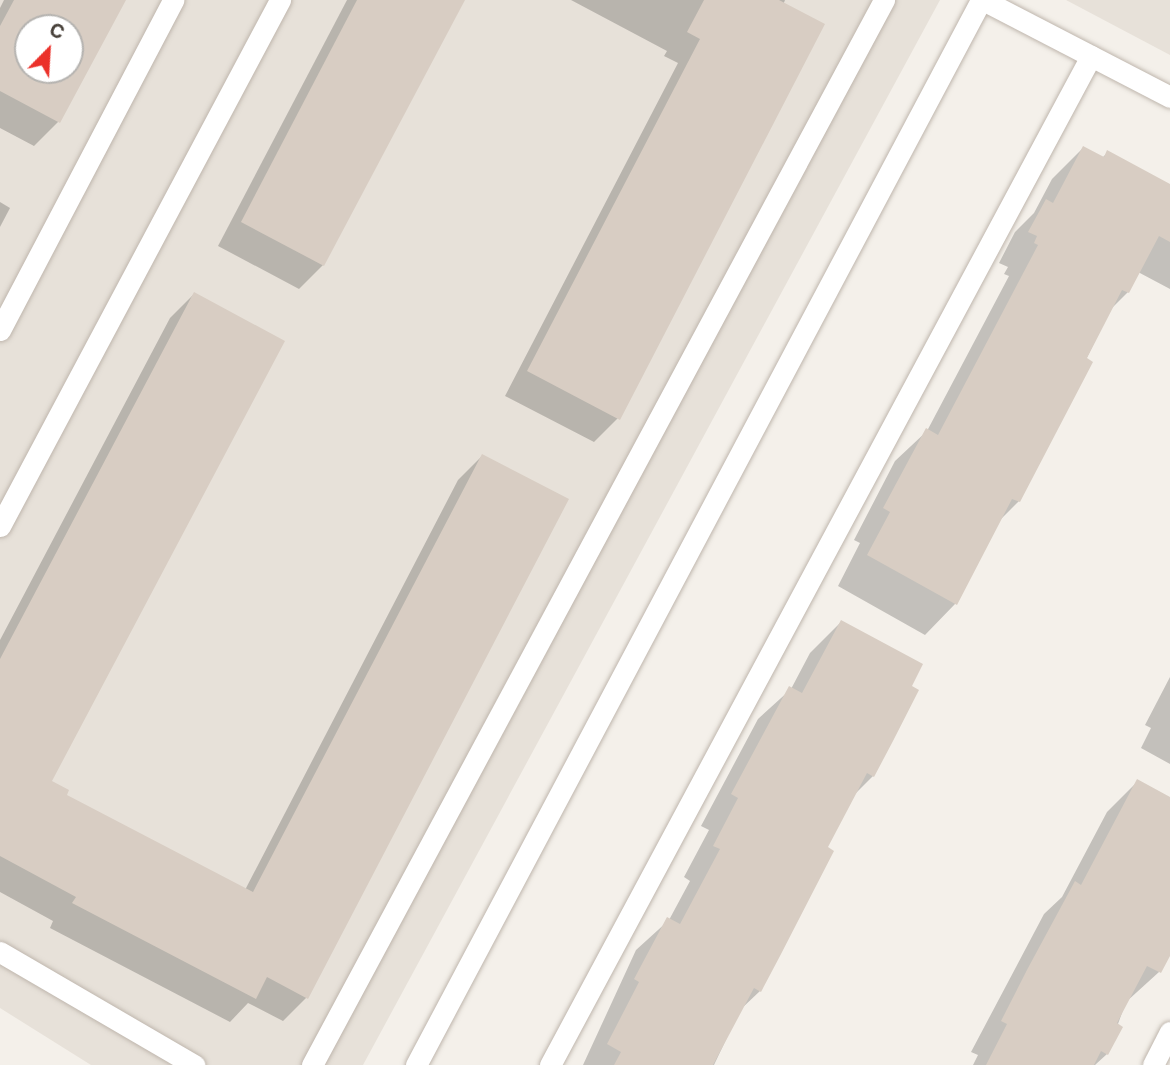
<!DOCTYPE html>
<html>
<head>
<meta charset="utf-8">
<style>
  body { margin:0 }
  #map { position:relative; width:1170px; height:1065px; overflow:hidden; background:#f4f0ea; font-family:Inter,sans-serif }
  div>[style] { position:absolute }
  .residential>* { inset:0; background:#e7e1d9 }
  .shadow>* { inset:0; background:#0003 }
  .building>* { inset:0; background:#d8cdc3 }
  .roads { filter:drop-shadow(0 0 2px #bfb6ad) drop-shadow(0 0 2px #bfb6ad) }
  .lane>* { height:21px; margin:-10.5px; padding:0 10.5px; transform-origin:10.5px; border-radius:10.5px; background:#fff }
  span { translate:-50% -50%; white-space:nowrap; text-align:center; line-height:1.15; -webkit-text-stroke:7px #fff; paint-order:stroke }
  .north { position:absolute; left:14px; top:14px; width:70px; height:70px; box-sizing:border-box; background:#fff; border:2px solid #b5b3b0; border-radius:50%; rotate:24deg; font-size:19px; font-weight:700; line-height:28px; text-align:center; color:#474039 }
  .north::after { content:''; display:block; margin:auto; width:24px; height:32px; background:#eb312a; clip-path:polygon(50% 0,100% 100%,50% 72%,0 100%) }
</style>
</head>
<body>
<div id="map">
  <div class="residential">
    <div style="clip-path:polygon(evenodd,0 0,940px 0,363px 1065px,91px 1065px,0 1008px,0 0,28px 28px,70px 28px,70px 70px,28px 70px,28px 28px)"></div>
    <div style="clip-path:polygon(1066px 0,1170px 0,1170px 55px)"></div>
  </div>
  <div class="shadow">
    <div style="clip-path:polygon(evenodd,4px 0,124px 0,58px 122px,34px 146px,0 128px,0 8px,4px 0,28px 28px,70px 28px,70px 70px,28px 70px,28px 28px)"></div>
    <div style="clip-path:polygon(347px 0,463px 0,323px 265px,299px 289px,218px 246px)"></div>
    <div style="clip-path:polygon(571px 0,785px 0,618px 418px,594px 442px,505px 396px,678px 63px,664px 56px,667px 51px)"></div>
    <div style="clip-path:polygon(1083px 148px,1102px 158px,1107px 153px,1170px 186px,1170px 289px,1138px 272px,1128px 292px,1109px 311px,1019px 501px,999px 521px,955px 604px,925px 635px,838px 586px,860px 543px,854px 540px,895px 461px,927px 431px,1009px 276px,1004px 274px,1008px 267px,999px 263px,1015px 232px,1034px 213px,1052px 179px)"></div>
    <div style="clip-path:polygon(0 202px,10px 208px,0 227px)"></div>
    <div style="clip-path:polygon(194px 294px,50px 782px,64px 796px,245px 890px,458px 480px,482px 456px,307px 997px,283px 1021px,248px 1003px,230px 1022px,50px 928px,53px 921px,0 892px,0 640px,170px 318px)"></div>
    <div style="clip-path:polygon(841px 622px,909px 686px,891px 740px,873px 776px,853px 796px,825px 848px,760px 991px,740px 1010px,714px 1065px,583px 1065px,636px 950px,669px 920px,690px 881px,684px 877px,709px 830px,701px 826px,758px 719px,791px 689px,810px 653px)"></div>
    <div style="clip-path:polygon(1170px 677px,1170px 764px,1141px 748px,1151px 728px,1145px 725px)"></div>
    <div style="clip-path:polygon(1138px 781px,1170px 798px,1170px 952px,1159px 972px,1126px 1002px,1107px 1054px,1095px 1065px,973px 1065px,978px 1055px,971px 1052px,1044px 914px,1062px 897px,1107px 812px)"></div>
  </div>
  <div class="building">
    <div style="clip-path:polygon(evenodd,14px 0,126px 0,60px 123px,0 91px,0 26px,14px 0,28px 28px,70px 28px,70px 70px,28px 70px,28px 28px)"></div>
    <div style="clip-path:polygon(357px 0,465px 0,324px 266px,241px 222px)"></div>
    <div style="clip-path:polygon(704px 0,779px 0,825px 24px,620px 420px,527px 371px,700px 39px,687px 32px)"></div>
    <div style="clip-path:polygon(1083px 146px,1104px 157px,1107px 150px,1170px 184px,1170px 242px,1159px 236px,1129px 293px,1122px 290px,1087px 358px,1093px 362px,1020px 502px,1012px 499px,957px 605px,867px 555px,890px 512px,883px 508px,926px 428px,938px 435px,1038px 245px,1034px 243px,1037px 236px,1028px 232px,1046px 199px,1053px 203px)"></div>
    <div style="clip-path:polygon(194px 292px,285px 341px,52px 781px,69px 790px,67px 795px,253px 892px,482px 454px,569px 499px,308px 999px,267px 977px,256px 999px,72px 903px,76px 897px,0 856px,0 659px)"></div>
    <div style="clip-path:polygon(841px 620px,923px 664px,912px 686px,919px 690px,893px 741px,874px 777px,867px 773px,828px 847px,834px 851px,780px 956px,761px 992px,754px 988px,713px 1065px,614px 1065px,621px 1052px,607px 1044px,639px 982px,634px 979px,667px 917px,680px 924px,720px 849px,713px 846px,738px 798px,731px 794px,789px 686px,802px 693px)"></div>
    <div style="clip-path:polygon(1137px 779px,1170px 797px,1170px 956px,1161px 973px,1147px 966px,1117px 1023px,1123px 1027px,1108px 1055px,1101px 1051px,1094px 1065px,986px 1065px,1007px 1024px,1001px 1021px,1028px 968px,1075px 881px,1081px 885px)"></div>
  </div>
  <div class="roads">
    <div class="lane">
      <div style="left:983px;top:0;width:211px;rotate:27.4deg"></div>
      <div style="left:0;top:330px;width:373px;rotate:-62.3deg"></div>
      <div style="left:0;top:526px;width:596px;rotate:-61.97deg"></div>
      <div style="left:0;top:952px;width:225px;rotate:30.2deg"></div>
      <div style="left:312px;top:1065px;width:1209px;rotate:-61.76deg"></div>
      <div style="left:416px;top:1065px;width:1206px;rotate:-62.05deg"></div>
      <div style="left:550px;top:1065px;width:1145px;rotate:-61.8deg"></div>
      <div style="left:1153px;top:1065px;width:37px;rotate:-63deg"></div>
    </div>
  </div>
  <div class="north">С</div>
</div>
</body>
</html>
